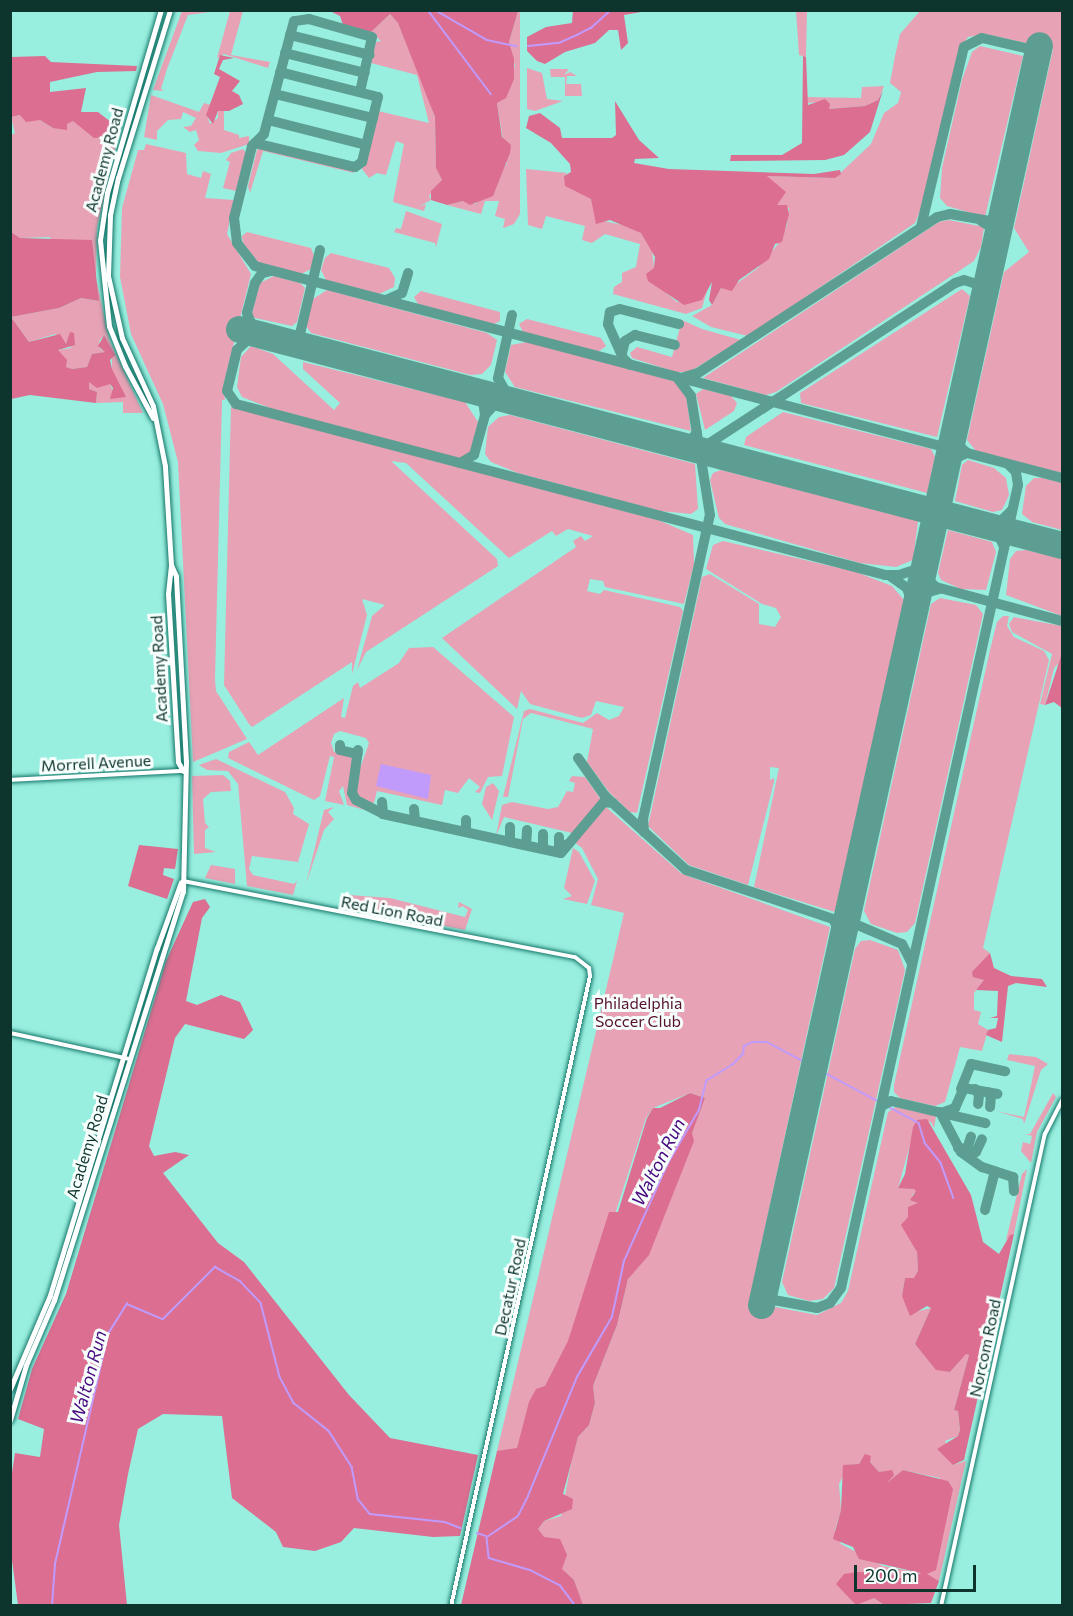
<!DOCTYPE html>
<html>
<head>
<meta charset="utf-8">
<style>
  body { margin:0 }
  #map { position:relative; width:1073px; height:1616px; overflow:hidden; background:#99efdf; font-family:Commissioner,sans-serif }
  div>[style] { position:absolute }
  .green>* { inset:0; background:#e7a2b5 }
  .forest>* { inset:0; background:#db6e91 }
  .water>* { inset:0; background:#c19bfc }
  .stream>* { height:1.5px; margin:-0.75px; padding:0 0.75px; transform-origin:0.75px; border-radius:0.75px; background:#c19bfc }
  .taxiway>* { height:10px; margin:-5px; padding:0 5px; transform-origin:5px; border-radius:5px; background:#5d9e92 }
  .runway>* { height:27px; margin:-13.5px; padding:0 13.5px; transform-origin:13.5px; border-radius:13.5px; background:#5d9e92 }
  .roads { filter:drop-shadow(0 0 2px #137669) drop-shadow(0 0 2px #137669) }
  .minor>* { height:4px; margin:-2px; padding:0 2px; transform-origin:2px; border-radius:2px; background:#fff }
  .major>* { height:5px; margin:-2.5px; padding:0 2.5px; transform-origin:2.5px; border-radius:2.5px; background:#fff }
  span { translate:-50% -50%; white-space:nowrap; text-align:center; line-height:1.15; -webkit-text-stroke:6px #f7fffd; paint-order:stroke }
  .street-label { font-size:16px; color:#0e342e }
  .park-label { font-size:16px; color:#56112c }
  .water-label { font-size:18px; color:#49097e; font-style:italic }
  .frame { position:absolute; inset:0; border:12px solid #0e342e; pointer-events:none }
  .scale { position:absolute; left:854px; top:1565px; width:122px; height:27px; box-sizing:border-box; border:3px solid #0e342e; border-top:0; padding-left:8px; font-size:18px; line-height:21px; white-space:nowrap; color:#0e342e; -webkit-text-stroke:4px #f7fffd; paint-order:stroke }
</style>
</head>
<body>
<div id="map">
  <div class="green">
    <div style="clip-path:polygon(182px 11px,216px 11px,188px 15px,167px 69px,161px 89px,164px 91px,153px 90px)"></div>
    <div style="clip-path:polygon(230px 11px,243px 11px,231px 55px,270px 62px,268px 68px,224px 54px,217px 58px)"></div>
    <div style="clip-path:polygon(518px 11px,520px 11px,520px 214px,514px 224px,503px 228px,505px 219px,495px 216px,499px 201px,485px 201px,481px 214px,447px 205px,463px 201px,475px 204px,485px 197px,507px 163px,497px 103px,515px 66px,509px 42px)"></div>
    <div style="clip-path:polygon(796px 11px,807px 11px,806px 57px,799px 55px)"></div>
    <div style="clip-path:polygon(920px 11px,1062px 11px,1062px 473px,976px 451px,967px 440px,1004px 272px,1029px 252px,1014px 228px,1053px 49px,986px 34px,968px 37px,958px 51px,928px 191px,915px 223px,748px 336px,711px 327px,692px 316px,712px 305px,721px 288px,729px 289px,758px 268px,778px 244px,787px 225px,789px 208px,777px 205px,777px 187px,767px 176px,835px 178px,871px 144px,884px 113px,898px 103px,901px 92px,890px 83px,895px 56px,900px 34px)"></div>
    <div style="clip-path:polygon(390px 14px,398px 23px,425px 86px,435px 118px,436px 167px,442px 180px,429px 196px,431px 200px,418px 207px,426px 204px,424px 211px,393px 202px,404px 144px,396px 141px,386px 175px,377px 173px,369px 178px,362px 169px,378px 111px,429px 123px,417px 75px,371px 63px,376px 42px,381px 41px,371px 32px)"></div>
    <div style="clip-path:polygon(980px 46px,1023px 56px,985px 217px,947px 206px,940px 198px,942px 168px,962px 80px,972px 52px)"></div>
    <div style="clip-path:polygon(527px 68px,542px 73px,547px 99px,563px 101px,535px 111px,527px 109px)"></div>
    <div style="clip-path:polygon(550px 69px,569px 69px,564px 75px,570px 72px,577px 76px,567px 76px,566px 84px,581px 84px,582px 96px,565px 96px,565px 77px,551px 77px)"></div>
    <div style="clip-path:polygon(884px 86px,878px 100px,865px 106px,828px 109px,819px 102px,807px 103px,808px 97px,861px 98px,862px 87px)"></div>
    <div style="clip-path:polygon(151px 95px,199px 112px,204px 103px,211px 105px,207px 115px,210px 124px,218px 118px,218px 111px,224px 110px,224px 130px,239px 135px,239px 138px,249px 136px,249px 144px,221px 153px,198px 151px,194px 145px,199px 140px,196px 130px,190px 132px,183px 127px,191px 126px,196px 118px,183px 112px,181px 119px,168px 120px,157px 131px,157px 140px,144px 137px)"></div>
    <div style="clip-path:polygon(20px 115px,40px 120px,53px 128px,73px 121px,100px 139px,109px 137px,116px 145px,97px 228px,96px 279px,92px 269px,49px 237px,20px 238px,11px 232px,10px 136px,15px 133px,11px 117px)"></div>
    <div style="clip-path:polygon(146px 144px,186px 153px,187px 174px,201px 178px,203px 171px,211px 174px,205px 198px,234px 200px,227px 234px,251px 274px,223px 387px,225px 400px,222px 400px,215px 679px,216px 691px,247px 739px,193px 762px,178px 462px,163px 404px,131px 334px,120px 277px,122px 208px,138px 150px,144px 150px)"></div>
    <div style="clip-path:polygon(262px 146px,352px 170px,354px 173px,263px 151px,250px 193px,248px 186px,257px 150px)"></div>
    <div style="clip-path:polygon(243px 149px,246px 153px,236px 191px,223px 188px,230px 162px,226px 160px,231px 153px)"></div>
    <div style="clip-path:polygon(526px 169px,567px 173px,564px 176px,591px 199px,603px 221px,633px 227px,641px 233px,652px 249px,654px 268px,666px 293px,677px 302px,699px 301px,709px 284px,702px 308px,686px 314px,613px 294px,614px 287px,622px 282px,622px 273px,636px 267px,640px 244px,605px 234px,592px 243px,582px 240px,585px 226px,546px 216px,542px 229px,528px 225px)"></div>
    <div style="clip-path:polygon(406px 211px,442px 224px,436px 247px,435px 243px,394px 232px,396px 228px,401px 229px)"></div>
    <div style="clip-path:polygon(949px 220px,984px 227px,981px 247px,974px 261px,776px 392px,766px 395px,703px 378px,939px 222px)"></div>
    <div style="clip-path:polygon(247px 232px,311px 248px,314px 256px,311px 269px,301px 274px,258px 262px,243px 243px,242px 236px)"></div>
    <div style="clip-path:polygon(331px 253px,389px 268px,395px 278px,394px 287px,379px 294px,326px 280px,321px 270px,325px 258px)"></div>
    <div style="clip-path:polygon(274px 276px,300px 283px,305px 288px,297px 322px,292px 326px,251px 317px,260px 283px)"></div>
    <div style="clip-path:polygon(97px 282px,109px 339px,143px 413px,123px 413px,123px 402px,96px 403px,97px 392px,89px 389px,89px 382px,110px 384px,113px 392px,122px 391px,112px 370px,112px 350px,104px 335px,99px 341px,100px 349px,106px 352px,92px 354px,87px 367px,71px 369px,66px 367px,58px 350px,71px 348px,69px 336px,66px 344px,55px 334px,29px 342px,11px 317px,59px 308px,81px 298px,98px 301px)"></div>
    <div style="clip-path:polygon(962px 289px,970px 296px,937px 437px,801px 403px,800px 393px)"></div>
    <div style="clip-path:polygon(327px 290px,487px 333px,497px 340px,491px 365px,482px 374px,471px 375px,311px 333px,306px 326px,313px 299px)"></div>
    <div style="clip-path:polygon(421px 291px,500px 312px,500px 321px,494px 324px,418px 304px,414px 297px)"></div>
    <div style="clip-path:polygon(527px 319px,601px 338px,606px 346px,598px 352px,523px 332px,519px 324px)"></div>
    <div style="clip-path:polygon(682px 320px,702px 329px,741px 340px,689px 372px,676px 372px,632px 358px,630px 353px,637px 347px,672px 357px)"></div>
    <div style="clip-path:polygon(527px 342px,674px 381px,686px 395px,691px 431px,515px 387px,505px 372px,511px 345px)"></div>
    <div style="clip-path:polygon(251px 346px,273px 354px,334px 410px,340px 403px,303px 369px,303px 362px,465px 402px,478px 422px,470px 454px,461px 459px,273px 409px,242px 397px,237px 387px,241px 357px)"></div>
    <div style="clip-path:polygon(703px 389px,731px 396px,737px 403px,734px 411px,705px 430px,696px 394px)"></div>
    <div style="clip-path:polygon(231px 407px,658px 520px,693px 535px,694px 564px,684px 604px,605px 587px,603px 581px,590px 579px,587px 591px,600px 594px,604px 590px,680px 607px,683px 611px,637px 813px,630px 812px,609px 792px,587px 762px,593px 729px,531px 713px,523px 719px,508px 797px,503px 797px,524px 711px,530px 709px,583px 723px,597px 713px,609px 720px,619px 716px,624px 707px,596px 701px,591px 715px,582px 718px,530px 704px,521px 691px,517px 709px,442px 638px,576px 547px,573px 541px,581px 536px,585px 541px,593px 536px,568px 529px,556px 536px,552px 531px,509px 558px,406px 463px,391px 461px,497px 559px,498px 566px,366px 652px,357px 670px,372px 616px,385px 605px,362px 599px,367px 615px,352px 674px,352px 662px,252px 727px,249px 724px,224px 685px)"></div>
    <div style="clip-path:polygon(783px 412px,931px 449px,935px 457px,927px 493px,744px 445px,746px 437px)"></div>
    <div style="clip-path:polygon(510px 415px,695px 464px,698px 509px,691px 514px,660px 511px,518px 473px,491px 462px,485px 454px,488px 427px,499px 417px)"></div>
    <div style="clip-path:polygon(968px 460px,994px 468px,1006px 478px,1009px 495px,1002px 510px,993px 512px,955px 501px,962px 465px)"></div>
    <div style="clip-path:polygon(721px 470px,918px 521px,913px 560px,896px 567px,860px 563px,725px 524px,719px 518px,710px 480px,713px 473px)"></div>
    <div style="clip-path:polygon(1043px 478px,1062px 483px,1062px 530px,1032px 522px,1022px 514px,1026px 486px,1034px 478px)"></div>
    <div style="clip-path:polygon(948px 530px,992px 542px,996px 552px,986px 590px,961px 589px,941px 580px,938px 573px)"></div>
    <div style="clip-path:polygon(723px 541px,856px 572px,892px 586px,904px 600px,835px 912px,754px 887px,779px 768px,770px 767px,770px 780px,774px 778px,774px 782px,748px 885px,689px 865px,648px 826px,702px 577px,710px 574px,759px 604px,759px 624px,775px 627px,781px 617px,776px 608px,762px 604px,706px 569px,713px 545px)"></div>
    <div style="clip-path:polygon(1026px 550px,1062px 559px,1062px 616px,1006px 595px,1010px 559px,1016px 551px)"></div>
    <div style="clip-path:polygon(940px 598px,976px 605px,983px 614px,915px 923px,907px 932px,897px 933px,871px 924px,864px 911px,931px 604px)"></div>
    <div style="clip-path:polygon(1003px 616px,1009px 616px,1007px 626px,1014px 637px,1044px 651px,1049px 660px,983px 948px,990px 953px,987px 960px,976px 968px,984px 980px,974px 993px,974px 1010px,981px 1012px,978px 1024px,988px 1030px,982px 1051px,960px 1047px,945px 1102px,935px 1106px,900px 1098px,894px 1092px,894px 1085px,990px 650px,997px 622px)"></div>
    <div style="clip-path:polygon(1014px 617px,1062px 626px,1062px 660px,1054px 668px,1045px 705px,1040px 704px,1052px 654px,1012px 632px,1009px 624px)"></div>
    <div style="clip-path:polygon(433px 647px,514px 717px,502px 776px,488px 777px,480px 793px,475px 792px,480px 787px,469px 778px,458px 793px,445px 790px,442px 805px,377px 791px,374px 803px,360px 800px,354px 786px,369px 743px,366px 738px,340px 731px,334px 734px,331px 743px,334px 752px,356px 758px,350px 794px,356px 803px,373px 808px,372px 812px,347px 805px,343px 786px,339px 791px,344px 805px,325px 801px,334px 757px,330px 756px,320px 796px,314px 800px,228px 758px,229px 752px,249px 742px,258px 755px,344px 698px,341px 717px,345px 718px,353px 686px,358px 682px,360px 688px,399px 663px,409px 648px)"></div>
    <div style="clip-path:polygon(216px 759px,285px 792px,294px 808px,293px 814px,309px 824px,298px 862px,252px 856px,249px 869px,253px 875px,294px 884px,297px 881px,293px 895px,247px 886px,238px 784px,228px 771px,207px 770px,199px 765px)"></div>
    <div style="clip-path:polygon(223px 775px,230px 781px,231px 791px,211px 792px,203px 799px,205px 823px,209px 827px,205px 830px,205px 848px,216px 852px,194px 854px,192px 776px)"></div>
    <div style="clip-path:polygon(572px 776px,585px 777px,602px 801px,572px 833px,504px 817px,496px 836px,502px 805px,512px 802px,548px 809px,558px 807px,567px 791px,573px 792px,575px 783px,569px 781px)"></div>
    <div style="clip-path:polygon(493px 783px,499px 791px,492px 820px,482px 804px,486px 787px)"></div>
    <div style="clip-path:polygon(334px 807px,328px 812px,334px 819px,324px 830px,306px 884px,324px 810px)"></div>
    <div style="clip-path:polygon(606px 807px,682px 874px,830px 927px,749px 1302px,817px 1315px,841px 1303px,848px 1291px,888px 1112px,896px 1107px,936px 1116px,934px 1128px,931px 1122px,917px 1120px,898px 1188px,914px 1188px,917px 1191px,912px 1195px,918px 1203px,905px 1223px,917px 1252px,918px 1271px,915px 1278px,905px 1278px,902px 1296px,915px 1312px,931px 1308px,915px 1344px,936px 1369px,950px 1372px,966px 1353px,969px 1355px,954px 1410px,958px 1411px,960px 1430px,958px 1436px,945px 1441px,953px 1465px,966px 1461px,939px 1581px,926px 1574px,940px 1478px,903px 1470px,888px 1483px,892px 1471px,879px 1472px,870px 1462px,861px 1460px,859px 1464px,849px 1465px,839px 1484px,841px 1510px,835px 1530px,841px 1544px,883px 1566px,921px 1573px,909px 1581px,886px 1573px,842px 1591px,874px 1598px,884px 1605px,583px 1606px,574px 1580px,561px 1569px,538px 1529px,544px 1521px,561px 1516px,573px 1454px,578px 1437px,589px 1425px,595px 1403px,593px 1386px,617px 1325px,628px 1279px,642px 1259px,705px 1098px,690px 1093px,653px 1108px,646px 1118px,567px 1363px,518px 1455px,497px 1451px,624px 913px,591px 905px,598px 879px,582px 848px,574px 842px)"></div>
    <div style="clip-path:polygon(573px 848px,579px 852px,595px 881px,587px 904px,563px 899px,572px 896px,564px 888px)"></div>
    <div style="clip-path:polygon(211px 865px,235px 869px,235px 884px,205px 878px)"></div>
    <div style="clip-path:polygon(350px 895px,390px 898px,465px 917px,468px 910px,463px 906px,458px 908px,459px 902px,472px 909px,465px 930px,355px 909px)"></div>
    <div style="clip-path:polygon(870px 940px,898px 950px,905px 970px,834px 1288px,823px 1299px,809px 1301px,788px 1295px,782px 1282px,855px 949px,861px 941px)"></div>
    <div style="clip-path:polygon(1009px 1054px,1036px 1057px,1048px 1064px,1041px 1070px,1024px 1124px,1023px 1119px,996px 1111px,1024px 1117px,1030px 1090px,1035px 1066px,1007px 1060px)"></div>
    <div style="clip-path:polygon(1053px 1093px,1056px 1097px,1037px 1132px,1031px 1163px,1021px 1151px,1023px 1142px,1030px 1144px,1032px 1136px,1025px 1134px,1030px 1134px)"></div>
    <div style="clip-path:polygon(1027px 1169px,1014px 1234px,1006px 1240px,1022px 1174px)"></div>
  </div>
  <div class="forest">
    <div style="clip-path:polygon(330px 11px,518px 11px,509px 42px,514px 59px,514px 79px,506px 98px,497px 103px,502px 137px,511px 145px,510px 153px,493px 196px,470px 205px,463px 201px,447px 205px,431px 200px,431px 191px,442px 180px,436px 168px,435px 117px,398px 23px,390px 14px,371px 32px,343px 25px,340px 16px)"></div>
    <div style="clip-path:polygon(573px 11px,573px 10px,647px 11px,624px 15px,628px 43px,621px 50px,618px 30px,609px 30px,595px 43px,565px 52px,545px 64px,537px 61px,527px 51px,527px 37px,546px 27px,572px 23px)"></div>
    <div style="clip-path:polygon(220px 55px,234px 58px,223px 60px,219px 69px,240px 81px,232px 91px,239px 95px,243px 104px,229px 111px,218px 111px,213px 124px,206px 115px,220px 77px,214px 74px)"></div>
    <div style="clip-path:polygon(45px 56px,51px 62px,137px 66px,136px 71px,97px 72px,50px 82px,50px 92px,86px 88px,81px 112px,98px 112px,120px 129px,116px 145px,109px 137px,94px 138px,73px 121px,67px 124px,67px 130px,53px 128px,40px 120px,26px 122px,20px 115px,11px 117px,11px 57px)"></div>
    <div style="clip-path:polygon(803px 56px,806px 57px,808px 105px,825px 99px,830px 104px,829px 109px,865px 106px,878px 100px,883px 90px,870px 132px,844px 155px,825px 160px,730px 161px,731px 155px,782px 155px,802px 143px)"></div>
    <div style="clip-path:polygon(615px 101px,639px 140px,659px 158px,635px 159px,634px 163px,669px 169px,814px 174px,840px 170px,841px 174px,835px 178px,767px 176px,786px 192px,777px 205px,787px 205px,789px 214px,782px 242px,775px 244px,769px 259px,739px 280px,732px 291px,721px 288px,712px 305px,709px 300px,712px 282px,702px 300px,684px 305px,648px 281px,646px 274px,654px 268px,655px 257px,641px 233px,610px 220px,596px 224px,591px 199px,565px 186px,564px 176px,571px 172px,570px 164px,551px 143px,526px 128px,529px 116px,540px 113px,560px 128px,562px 138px,612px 138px,616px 135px)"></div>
    <div style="clip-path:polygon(11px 232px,20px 238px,92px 240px,99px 301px,81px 298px,59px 308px,11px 317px,29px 342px,60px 334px,66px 344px,70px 332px,74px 333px,75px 345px,58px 350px,67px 360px,66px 367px,72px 369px,87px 367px,92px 354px,105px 352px,98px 346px,104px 335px,115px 355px,110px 360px,112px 369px,126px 397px,110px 399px,113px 388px,110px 384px,97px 388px,89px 382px,89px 389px,97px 392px,96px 403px,30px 395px,11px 399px)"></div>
    <div style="clip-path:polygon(1062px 653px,1062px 708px,1054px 702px,1045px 705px)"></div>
    <div style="clip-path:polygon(139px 845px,178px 849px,175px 869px,164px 868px,163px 875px,174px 879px,167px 899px,128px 886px)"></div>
    <div style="clip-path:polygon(205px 899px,210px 907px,202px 918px,186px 1001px,197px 1005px,221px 995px,240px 1002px,253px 1030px,244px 1039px,185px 1024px,175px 1038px,149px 1146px,154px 1156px,175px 1152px,189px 1155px,163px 1173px,218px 1243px,244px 1262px,349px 1395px,390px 1438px,478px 1455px,460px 1536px,433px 1537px,354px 1528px,341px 1542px,315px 1551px,283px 1547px,276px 1532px,232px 1498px,222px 1416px,163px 1414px,138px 1429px,128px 1474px,119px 1525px,127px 1605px,18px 1605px,11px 1553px,11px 1479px,15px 1453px,40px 1457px,44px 1429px,18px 1419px,32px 1369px,66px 1294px,166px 961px,193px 902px)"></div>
    <div style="clip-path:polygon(990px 953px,994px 968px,1011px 976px,1042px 979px,1047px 987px,1016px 983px,1008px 986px,1002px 1042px,986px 1035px,988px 1030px,996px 1028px,998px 1018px,990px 1018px,997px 1016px,998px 991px,976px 990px,984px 980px,973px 977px,972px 972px)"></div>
    <div style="clip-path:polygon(690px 1093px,705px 1098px,692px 1133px,694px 1141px,649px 1255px,628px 1279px,617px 1325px,593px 1386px,595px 1403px,589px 1425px,578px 1437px,563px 1494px,573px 1499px,572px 1509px,544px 1521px,538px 1529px,544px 1537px,560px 1539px,567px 1555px,562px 1569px,574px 1580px,583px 1605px,461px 1605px,497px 1451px,517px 1448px,529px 1402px,536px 1389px,545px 1386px,568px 1341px,609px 1212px,618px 1212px,647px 1118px,653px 1108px,660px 1108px)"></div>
    <div style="clip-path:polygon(927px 1119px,971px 1195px,983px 1242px,999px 1254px,1010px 1235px,1014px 1234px,964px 1460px,953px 1465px,937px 1449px,958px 1436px,960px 1430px,958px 1411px,954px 1410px,969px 1355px,966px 1354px,950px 1372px,936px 1370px,915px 1344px,931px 1308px,927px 1306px,910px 1316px,902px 1296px,905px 1278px,914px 1278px,918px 1271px,917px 1252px,901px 1225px,908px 1217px,908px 1207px,918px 1203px,910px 1200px,916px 1191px,914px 1189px,898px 1188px,905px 1174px,913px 1127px,917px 1120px)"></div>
    <div style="clip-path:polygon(865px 1454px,871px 1456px,870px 1462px,879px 1472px,892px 1470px,894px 1475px,887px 1483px,903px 1470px,948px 1481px,953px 1489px,936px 1570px,927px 1574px,939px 1581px,931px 1603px,884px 1605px,874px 1598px,856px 1605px,836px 1584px,844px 1574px,857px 1572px,886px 1573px,909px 1581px,921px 1573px,859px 1559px,853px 1547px,833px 1539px,841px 1510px,843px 1465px,859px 1464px)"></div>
  </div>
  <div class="water">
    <div style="clip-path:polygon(381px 764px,431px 775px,428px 799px,376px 786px)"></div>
  </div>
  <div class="stream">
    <div style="left:428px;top:10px;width:105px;rotate:53.1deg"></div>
    <div style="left:435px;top:10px;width:60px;rotate:30deg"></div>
    <div style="left:487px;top:40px;width:30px;rotate:12deg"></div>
    <div style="left:528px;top:46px;width:31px;rotate:-6deg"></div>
    <div style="left:559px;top:43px;width:20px;rotate:-24deg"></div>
    <div style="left:577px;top:35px;width:16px;rotate:-27deg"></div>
    <div style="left:591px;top:28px;width:27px;rotate:-42deg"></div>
    <div style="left:477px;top:1533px;width:9px;rotate:18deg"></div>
    <div style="left:487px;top:1537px;width:37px;rotate:-34deg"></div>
    <div style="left:518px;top:1516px;width:22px;rotate:-63deg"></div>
    <div style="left:528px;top:1496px;width:129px;rotate:-67.6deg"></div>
    <div style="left:577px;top:1377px;width:69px;rotate:-59.7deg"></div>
    <div style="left:612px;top:1317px;width:57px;rotate:-77.9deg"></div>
    <div style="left:624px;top:1261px;width:107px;rotate:-65.8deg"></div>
    <div style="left:668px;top:1163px;width:61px;rotate:-59.7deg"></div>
    <div style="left:699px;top:1110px;width:30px;rotate:-76deg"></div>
    <div style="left:706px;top:1081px;width:31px;rotate:-32deg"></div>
    <div style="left:732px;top:1065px;width:16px;rotate:-45deg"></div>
    <div style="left:743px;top:1054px;width:8px;rotate:-83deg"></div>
    <div style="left:744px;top:1046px;width:10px;rotate:-24deg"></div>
    <div style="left:753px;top:1042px;width:14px"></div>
    <div style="left:767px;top:1042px;width:172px;rotate:28.1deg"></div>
    <div style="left:919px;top:1123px;width:21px;rotate:73deg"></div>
    <div style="left:925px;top:1143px;width:26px;rotate:51deg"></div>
    <div style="left:941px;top:1163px;width:37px;rotate:70deg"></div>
    <div style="left:487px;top:1538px;width:20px;rotate:84deg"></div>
    <div style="left:489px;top:1558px;width:43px;rotate:16.3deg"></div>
    <div style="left:530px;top:1570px;width:34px;rotate:27deg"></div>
    <div style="left:560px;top:1585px;width:26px;rotate:53deg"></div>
    <div style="left:52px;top:1606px;width:42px;rotate:-85.9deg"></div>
    <div style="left:55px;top:1564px;width:236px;rotate:-77deg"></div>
    <div style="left:108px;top:1334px;width:36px;rotate:-58deg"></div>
    <div style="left:127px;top:1304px;width:39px;rotate:23deg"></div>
    <div style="left:163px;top:1319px;width:74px;rotate:-45deg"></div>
    <div style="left:215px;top:1267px;width:29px;rotate:29deg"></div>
    <div style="left:240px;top:1281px;width:30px;rotate:46deg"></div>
    <div style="left:261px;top:1303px;width:76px;rotate:75.6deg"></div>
    <div style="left:280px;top:1377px;width:30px;rotate:62deg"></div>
    <div style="left:294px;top:1403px;width:45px;rotate:38.7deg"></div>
    <div style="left:329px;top:1431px;width:43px;rotate:57.4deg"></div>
    <div style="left:352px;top:1467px;width:33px;rotate:79deg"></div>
    <div style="left:358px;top:1499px;width:19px;rotate:51deg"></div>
    <div style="left:370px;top:1514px;width:75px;rotate:6.1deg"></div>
    <div style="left:445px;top:1522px;width:17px;rotate:21deg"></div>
  </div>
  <div class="taxiway">
    <div style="left:290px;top:35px;width:82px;rotate:14deg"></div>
    <div style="left:285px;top:53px;width:82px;rotate:14deg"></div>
    <div style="left:360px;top:92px;width:56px;rotate:-77.7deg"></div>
    <div style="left:372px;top:37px;width:66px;rotate:-164.1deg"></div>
    <div style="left:309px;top:19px;width:15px;rotate:172deg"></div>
    <div style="left:294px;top:21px;width:117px;rotate:104.9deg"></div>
    <div style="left:264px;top:134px;width:17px;rotate:135deg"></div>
    <div style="left:252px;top:146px;width:74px;rotate:104deg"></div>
    <div style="left:234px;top:218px;width:25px;rotate:83deg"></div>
    <div style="left:237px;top:243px;width:29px;rotate:52deg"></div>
    <div style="left:255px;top:266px;width:834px;rotate:14.72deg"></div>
    <div style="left:275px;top:94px;width:101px;rotate:13.8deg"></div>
    <div style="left:268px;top:120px;width:101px;rotate:14.3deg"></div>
    <div style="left:255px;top:143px;width:103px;rotate:13.5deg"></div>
    <div style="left:355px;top:167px;width:9px;rotate:-36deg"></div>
    <div style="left:362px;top:162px;width:67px;rotate:-76.2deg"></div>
    <div style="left:378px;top:97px;width:101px;rotate:-165.7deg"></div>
    <div style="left:981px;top:221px;width:13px;rotate:32deg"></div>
    <div style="left:992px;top:228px;width:15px;rotate:74deg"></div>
    <div style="left:921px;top:227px;width:185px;rotate:-76.6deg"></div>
    <div style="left:964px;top:47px;width:20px;rotate:-27deg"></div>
    <div style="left:982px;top:38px;width:57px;rotate:13.1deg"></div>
    <div style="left:320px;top:250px;width:86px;rotate:103.4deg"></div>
    <div style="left:300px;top:334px;width:14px;rotate:54deg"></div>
    <div style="left:308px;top:345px;width:22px;rotate:21deg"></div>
    <div style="left:271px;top:271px;width:9px;rotate:167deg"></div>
    <div style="left:262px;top:273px;width:12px;rotate:125deg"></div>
    <div style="left:255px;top:283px;width:31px;rotate:105deg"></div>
    <div style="left:247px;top:313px;width:22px;rotate:68deg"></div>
    <div style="left:255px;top:333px;width:25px;rotate:137deg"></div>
    <div style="left:237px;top:350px;width:42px;rotate:103.7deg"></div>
    <div style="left:227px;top:391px;width:16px;rotate:55deg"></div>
    <div style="left:236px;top:404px;width:671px;rotate:14.76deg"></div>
    <div style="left:885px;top:575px;width:14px"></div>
    <div style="left:899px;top:575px;width:16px;rotate:-18deg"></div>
    <div style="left:914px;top:570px;width:23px;rotate:-52deg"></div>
    <div style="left:386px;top:300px;width:17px;rotate:-24deg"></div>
    <div style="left:402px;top:293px;width:21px;rotate:-73deg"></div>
    <div style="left:512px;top:315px;width:65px;rotate:102.5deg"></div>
    <div style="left:498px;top:378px;width:18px;rotate:61deg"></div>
    <div style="left:507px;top:394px;width:21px;rotate:29deg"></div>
    <div style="left:622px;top:353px;width:12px;rotate:-76deg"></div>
    <div style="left:625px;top:341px;width:12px;rotate:-31deg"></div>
    <div style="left:635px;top:335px;width:41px;rotate:14deg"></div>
    <div style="left:630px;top:365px;width:10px;rotate:-135deg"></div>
    <div style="left:623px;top:358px;width:37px;rotate:-114deg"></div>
    <div style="left:608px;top:324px;width:12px;rotate:-81deg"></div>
    <div style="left:610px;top:312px;width:10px;rotate:-17deg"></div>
    <div style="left:620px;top:309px;width:61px;rotate:14.3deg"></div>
    <div style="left:684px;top:377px;width:15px;rotate:-16deg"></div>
    <div style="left:698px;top:373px;width:285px;rotate:-33.1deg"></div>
    <div style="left:937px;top:217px;width:13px;rotate:-13deg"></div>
    <div style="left:950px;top:214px;width:40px;rotate:10deg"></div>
    <div style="left:989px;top:221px;width:13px;rotate:-29deg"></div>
    <div style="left:1000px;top:215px;width:11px;rotate:-63deg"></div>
    <div style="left:486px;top:414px;width:15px;rotate:-48deg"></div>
    <div style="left:496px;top:403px;width:13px;rotate:-13deg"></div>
    <div style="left:956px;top:427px;width:17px;rotate:87deg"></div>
    <div style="left:957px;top:444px;width:12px;rotate:42deg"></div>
    <div style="left:675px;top:443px;width:15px;rotate:-4deg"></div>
    <div style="left:690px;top:442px;width:12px;rotate:-55deg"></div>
    <div style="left:702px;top:443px;width:28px;rotate:30deg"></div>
    <div style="left:699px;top:450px;width:306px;rotate:-33.1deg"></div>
    <div style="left:955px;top:283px;width:9px;rotate:-18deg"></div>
    <div style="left:964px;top:280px;width:13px;rotate:18deg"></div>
    <div style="left:976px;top:284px;width:13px;rotate:58deg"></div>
    <div style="left:983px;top:295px;width:13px;rotate:94deg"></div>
    <div style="left:460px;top:463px;width:16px;rotate:-30deg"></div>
    <div style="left:474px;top:455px;width:41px;rotate:-74.6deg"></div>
    <div style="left:485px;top:415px;width:14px;rotate:-98deg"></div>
    <div style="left:483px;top:401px;width:18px;rotate:-142deg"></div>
    <div style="left:944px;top:480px;width:22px;rotate:-68deg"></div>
    <div style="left:952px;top:460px;width:17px;rotate:-25deg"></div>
    <div style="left:1004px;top:547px;width:17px;rotate:-114deg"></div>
    <div style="left:997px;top:531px;width:19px;rotate:-155deg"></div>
    <div style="left:980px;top:523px;width:19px"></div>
    <div style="left:999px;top:523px;width:18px;rotate:-45deg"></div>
    <div style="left:926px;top:562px;width:16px;rotate:90deg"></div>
    <div style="left:926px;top:578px;width:13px;rotate:42deg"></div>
    <div style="left:936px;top:587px;width:131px;rotate:15.1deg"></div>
    <div style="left:890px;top:576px;width:21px;rotate:35deg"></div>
    <div style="left:907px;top:588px;width:26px;rotate:72deg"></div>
    <div style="left:915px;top:609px;width:17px;rotate:-65deg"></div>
    <div style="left:922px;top:594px;width:18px;rotate:-16deg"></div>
    <div style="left:340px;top:745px;width:5px;rotate:90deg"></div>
    <div style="left:340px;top:750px;width:18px;rotate:13deg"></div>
    <div style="left:358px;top:750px;width:43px;rotate:97.9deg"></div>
    <div style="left:352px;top:793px;width:8px;rotate:60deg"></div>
    <div style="left:356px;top:800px;width:30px;rotate:27deg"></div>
    <div style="left:578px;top:758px;width:47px;rotate:54.6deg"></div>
    <div style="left:605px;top:796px;width:110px;rotate:42.4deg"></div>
    <div style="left:686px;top:870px;width:155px;rotate:18.4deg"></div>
    <div style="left:833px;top:919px;width:21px;rotate:62deg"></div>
    <div style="left:382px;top:802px;width:12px;rotate:85deg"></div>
    <div style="left:383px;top:814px;width:130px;rotate:12.4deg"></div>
    <div style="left:414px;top:809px;width:12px;rotate:85deg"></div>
    <div style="left:466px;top:820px;width:12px;rotate:90deg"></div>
    <div style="left:510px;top:827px;width:15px;rotate:90deg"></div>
    <div style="left:510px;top:842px;width:52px;rotate:12.2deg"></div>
    <div style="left:561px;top:853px;width:67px;rotate:-49.9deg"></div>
    <div style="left:604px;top:802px;width:9px;rotate:6deg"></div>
    <div style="left:644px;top:832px;width:13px;rotate:-94deg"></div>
    <div style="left:643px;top:819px;width:311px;rotate:-77.6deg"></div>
    <div style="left:710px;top:515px;width:121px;rotate:-99.1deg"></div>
    <div style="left:691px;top:396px;width:21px;rotate:-127deg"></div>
    <div style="left:559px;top:837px;width:10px;rotate:90deg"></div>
    <div style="left:559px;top:847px;width:9px;rotate:-18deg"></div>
    <div style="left:526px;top:845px;width:15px;rotate:-86deg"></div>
    <div style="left:543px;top:849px;width:15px;rotate:-90deg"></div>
    <div style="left:851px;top:902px;width:22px;rotate:80deg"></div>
    <div style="left:855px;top:924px;width:51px;rotate:23.1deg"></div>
    <div style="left:902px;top:944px;width:22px;rotate:63deg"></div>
    <div style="left:961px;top:1089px;width:27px;rotate:-68deg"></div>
    <div style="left:971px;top:1064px;width:35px;rotate:12deg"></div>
    <div style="left:975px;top:1089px;width:7px;rotate:56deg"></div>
    <div style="left:979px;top:1095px;width:9px;rotate:96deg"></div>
    <div style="left:987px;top:1092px;width:6px;rotate:45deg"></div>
    <div style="left:991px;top:1096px;width:11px;rotate:95deg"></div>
    <div style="left:882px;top:1106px;width:10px;rotate:-29deg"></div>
    <div style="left:891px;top:1101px;width:97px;rotate:13.2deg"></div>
    <div style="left:940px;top:1112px;width:45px;rotate:62.3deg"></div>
    <div style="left:961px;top:1152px;width:26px;rotate:36deg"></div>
    <div style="left:982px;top:1167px;width:33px;rotate:18deg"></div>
    <div style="left:1013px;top:1177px;width:14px;rotate:86deg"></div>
    <div style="left:944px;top:1112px;width:12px;rotate:-20deg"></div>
    <div style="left:955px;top:1108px;width:22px;rotate:-66deg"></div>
    <div style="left:964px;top:1088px;width:34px;rotate:10deg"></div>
    <div style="left:958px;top:1148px;width:9px;rotate:6deg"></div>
    <div style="left:967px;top:1149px;width:13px;rotate:-72deg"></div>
    <div style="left:962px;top:1152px;width:14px"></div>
    <div style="left:976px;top:1152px;width:14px;rotate:-65deg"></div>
    <div style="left:985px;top:1210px;width:40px;rotate:-75.6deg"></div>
    <div style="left:763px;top:1298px;width:55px;rotate:10.5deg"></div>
    <div style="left:817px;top:1308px;width:14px;rotate:-21deg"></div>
    <div style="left:830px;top:1303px;width:19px;rotate:-54deg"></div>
    <div style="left:841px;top:1288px;width:822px;rotate:-77.57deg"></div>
    <div style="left:1018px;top:485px;width:13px;rotate:-99deg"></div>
    <div style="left:1016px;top:472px;width:10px;rotate:-135deg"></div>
  </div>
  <div class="runway">
    <div style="left:239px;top:329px;width:851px;rotate:14.71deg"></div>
    <div style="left:761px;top:1305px;width:1290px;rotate:-77.56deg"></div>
  </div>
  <div class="roads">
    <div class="minor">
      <div style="left:10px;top:780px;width:173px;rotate:-3deg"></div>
      <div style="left:183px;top:881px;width:399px;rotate:11deg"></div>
      <div style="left:575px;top:957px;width:18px;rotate:38deg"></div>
      <div style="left:589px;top:968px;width:8px;rotate:83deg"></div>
      <div style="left:590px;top:976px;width:645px;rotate:102.44deg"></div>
      <div style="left:10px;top:1033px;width:122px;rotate:12.3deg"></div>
      <div style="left:941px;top:1606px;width:483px;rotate:-77.6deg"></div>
      <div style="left:1045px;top:1134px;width:38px;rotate:-63deg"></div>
    </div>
    <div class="major">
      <div style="left:153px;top:418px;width:59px;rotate:-118.3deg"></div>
      <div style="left:125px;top:366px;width:43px;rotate:-111.8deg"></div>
      <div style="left:109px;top:326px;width:86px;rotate:-96deg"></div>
      <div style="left:100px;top:240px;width:48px;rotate:-81.5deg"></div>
      <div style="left:107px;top:193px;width:191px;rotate:-73.6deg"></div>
      <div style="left:171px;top:565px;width:29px;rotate:96deg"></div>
      <div style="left:168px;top:594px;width:168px;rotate:86.6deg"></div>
      <div style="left:178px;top:762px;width:10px;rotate:61deg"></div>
      <div style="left:10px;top:1389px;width:102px;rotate:-66.9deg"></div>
      <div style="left:50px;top:1295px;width:363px;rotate:-72.9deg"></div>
      <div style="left:157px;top:948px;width:70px;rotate:-70deg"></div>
      <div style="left:10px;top:1420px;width:57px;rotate:-73.8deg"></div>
      <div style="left:26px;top:1365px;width:71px;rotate:-66.7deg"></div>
      <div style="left:54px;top:1300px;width:428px;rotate:-72.5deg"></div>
      <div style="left:183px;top:892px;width:130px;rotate:-88.7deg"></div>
      <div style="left:186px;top:762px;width:186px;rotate:-93.1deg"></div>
      <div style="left:176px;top:576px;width:12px;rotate:-114deg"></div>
      <div style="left:171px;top:565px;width:99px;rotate:-93.5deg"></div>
      <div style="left:165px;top:466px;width:61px;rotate:-101.3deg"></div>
      <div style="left:153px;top:406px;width:75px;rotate:-114.5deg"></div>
      <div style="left:122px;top:338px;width:64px;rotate:-102.7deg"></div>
      <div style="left:108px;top:276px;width:61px;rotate:-88.1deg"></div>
      <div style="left:110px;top:215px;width:38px;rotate:-78deg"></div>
      <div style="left:118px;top:178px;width:176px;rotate:-72.8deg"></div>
    </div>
  </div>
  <div class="street-label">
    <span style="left:104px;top:160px;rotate:-75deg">Academy Road</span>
    <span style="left:159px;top:669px;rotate:-93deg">Academy Road</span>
    <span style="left:96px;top:763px;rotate:-3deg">Morrell Avenue</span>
    <span style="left:392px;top:911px;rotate:11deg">Red Lion Road</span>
    <span style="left:87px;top:1147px;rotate:-73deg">Academy Road</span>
    <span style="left:510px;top:1287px;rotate:-78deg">Decatur Road</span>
    <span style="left:985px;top:1348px;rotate:-78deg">Norcom Road</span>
  </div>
  <div class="park-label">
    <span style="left:638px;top:1012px">Philadelphia<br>Soccer Club</span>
  </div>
  <div class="water-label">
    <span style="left:658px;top:1162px;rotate:-63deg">Walton Run</span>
    <span style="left:88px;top:1377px;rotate:-75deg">Walton Run</span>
  </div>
  <div class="frame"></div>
  <div class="scale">200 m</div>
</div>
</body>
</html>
